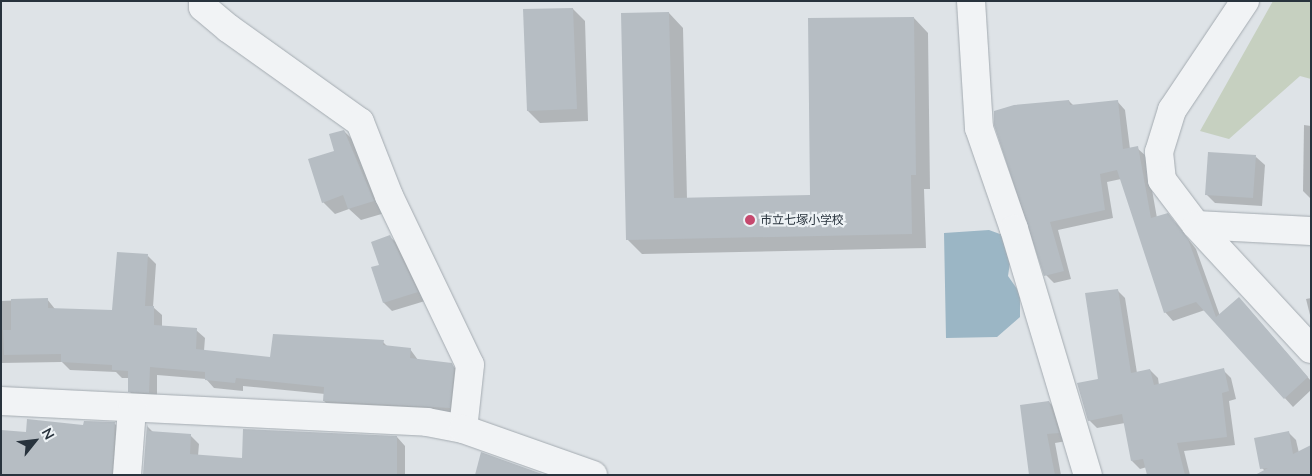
<!DOCTYPE html>
<html>
<head>
<meta charset="utf-8">
<style>
  body { margin:0 }
  #map { position:relative; width:1312px; height:476px; overflow:hidden; background:#dee3e7; font-family:Mulish,"Noto Sans JP",sans-serif }
  div>[style] { position:absolute }
  .green>* { inset:0; background:#c6d0c0 }
  .water>* { inset:0; background:#9bb6c5 }
  .shadow>* { inset:0; background:#0003 }
  .building>* { inset:0; background:#b6bdc3 }
  .roads { filter:drop-shadow(0 0 1px #a4abb1) drop-shadow(0 0 1px #a4abb1) }
  .minor>* { height:28px; margin:-14px; padding:0 14px; transform-origin:14px; border-radius:14px; background:#f1f3f5 }
  .dots>* { width:14px; height:14px; translate:-50% -50%; box-sizing:border-box; border:2px solid #edf2f5; border-radius:50% }
  span { translate:-50% -50%; white-space:nowrap; text-align:center; line-height:1.15; -webkit-text-stroke:4.5px #edf2f5; paint-order:stroke }
  .poi-label { font-size:12px; color:#28333d }
  .left { translate:0 -50%; text-align:left }
  .frame { position:absolute; inset:0; border:2px solid #28333d; pointer-events:none }
  .north { position:absolute; left:10px; top:416px; width:50px; height:50px; -webkit-text-stroke:4px #edf2f5; paint-order:stroke; rotate:61deg; font-size:14px; font-weight:700; line-height:20px; text-align:center; color:#28333d }
  .north::after { content:''; display:block; margin:auto; width:18px; height:22px; background:#28333d; clip-path:polygon(50% 0,100% 100%,50% 72%,0 100%) }
</style>
</head>
<body>
<div id="map">
  <div class="green">
    <div style="clip-path:polygon(1273px 1px,1311px 1px,1311px 79px,1300px 76px,1229px 139px,1200px 131px)"></div>
  </div>
  <div class="water">
    <div style="clip-path:polygon(989px 230px,1008px 237px,1011px 256px,1008px 276px,1020px 293px,1020px 317px,997px 337px,946px 338px,944px 233px)"></div>
  </div>
  <div class="shadow">
    <div style="clip-path:polygon(573px 9px,585px 21px,588px 121px,540px 123px,528px 111px)"></div>
    <div style="clip-path:polygon(669px 13px,683px 28px,687px 199px,812px 196px,914px 18px,928px 33px,930px 189px,924px 189px,926px 248px,642px 254px,627px 239px)"></div>
    <div style="clip-path:polygon(1069px 101px,1074px 106px,1117px 101px,1125px 110px,1130px 149px,1137px 148px,1146px 156px,1157px 218px,1176px 223px,1196px 249px,1220px 316px,1247px 307px,1311px 381px,1311px 390px,1293px 407px,1205px 310px,1173px 321px,1165px 312px,1121px 179px,1107px 182px,1113px 218px,1058px 230px,1071px 279px,1054px 283px,1046px 275px,996px 125px)"></div>
    <div style="clip-path:polygon(1304px 125px,1311px 126px,1311px 199px,1303px 191px)"></div>
    <div style="clip-path:polygon(344px 131px,356px 143px,385px 213px,361px 220px,349px 209px,335px 214px,323px 202px)"></div>
    <div style="clip-path:polygon(1256px 157px,1265px 165px,1262px 206px,1215px 203px,1206px 194px)"></div>
    <div style="clip-path:polygon(390px 237px,399px 245px,425px 301px,392px 311px,384px 303px,380px 266px)"></div>
    <div style="clip-path:polygon(148px 256px,156px 264px,153px 307px,162px 315px,162px 327px,196px 330px,205px 338px,204px 351px,272px 358px,383px 342px,388px 347px,410px 349px,418px 360px,451px 364px,460px 373px,457px 416px,333px 409px,324px 401px,325px 394px,243px 386px,243px 391px,214px 388px,206px 379px,157px 375px,157px 400px,137px 399px,129px 391px,129px 378px,122px 378px,116px 372px,70px 370px,62px 362px,1px 363px,1px 301px,47px 299px,55px 309px,114px 311px)"></div>
    <div style="clip-path:polygon(1117px 290px,1125px 298px,1137px 373px,1150px 370px,1158px 378px,1159px 385px,1223px 370px,1231px 378px,1236px 399px,1229px 401px,1235px 445px,1184px 451px,1190px 475px,1149px 475px,1147px 467px,1140px 469px,1132px 461px,1125px 423px,1097px 428px,1089px 420px)"></div>
    <div style="clip-path:polygon(1311px 298px,1311px 319px,1306px 299px)"></div>
    <div style="clip-path:polygon(1049px 402px,1058px 411px,1067px 441px,1055px 443px,1061px 475px,1031px 475px)"></div>
    <div style="clip-path:polygon(115px 424px,123px 432px,120px 475px,1px 475px,84px 426px)"></div>
    <div style="clip-path:polygon(148px 427px,154px 433px,190px 435px,199px 444px,198px 456px,243px 459px,397px 437px,405px 446px,405px 475px,144px 475px)"></div>
    <div style="clip-path:polygon(1288px 432px,1296px 440px,1299px 453px,1265px 471px,1262px 468px)"></div>
  </div>
  <div class="building">
    <div style="clip-path:polygon(573px 8px,577px 109px,527px 111px,523px 9px)"></div>
    <div style="clip-path:polygon(669px 12px,674px 198px,810px 195px,808px 18px,914px 17px,916px 175px,911px 175px,912px 234px,626px 240px,621px 13px)"></div>
    <div style="clip-path:polygon(1069px 100px,1070px 105px,1118px 100px,1123px 149px,1138px 146px,1151px 218px,1168px 213px,1188px 239px,1216px 317px,1239px 297px,1308px 377px,1284px 399px,1196px 302px,1164px 313px,1117px 170px,1100px 174px,1105px 210px,1050px 222px,1064px 271px,1044px 276px,994px 125px,994px 111px,1014px 105px)"></div>
    <div style="clip-path:polygon(344px 130px,374px 201px,348px 209px,343px 195px,322px 203px,308px 159px,334px 151px,329px 134px)"></div>
    <div style="clip-path:polygon(1208px 152px,1256px 155px,1253px 198px,1205px 195px)"></div>
    <div style="clip-path:polygon(390px 235px,418px 292px,383px 303px,371px 267px,379px 265px,371px 242px)"></div>
    <div style="clip-path:polygon(117px 252px,148px 254px,145px 306px,154px 306px,154px 325px,197px 328px,196px 349px,270px 357px,273px 334px,384px 340px,383px 345px,411px 348px,410px 358px,452px 363px,454px 368px,450px 408px,323px 401px,324px 387px,236px 378px,235px 383px,205px 380px,205px 372px,150px 367px,149px 393px,128px 392px,128px 371px,112px 370px,112px 365px,61px 362px,61px 354px,4px 355px,3px 330px,11px 330px,11px 299px,48px 298px,48px 308px,112px 310px)"></div>
    <div style="clip-path:polygon(1118px 289px,1131px 373px,1150px 369px,1154px 385px,1224px 368px,1229px 391px,1222px 393px,1227px 437px,1177px 443px,1185px 475px,1147px 475px,1143px 459px,1131px 461px,1122px 414px,1088px 421px,1077px 383px,1098px 379px,1085px 293px)"></div>
    <div style="clip-path:polygon(1049px 401px,1059px 433px,1047px 434px,1055px 475px,1029px 475px,1020px 405px)"></div>
    <div style="clip-path:polygon(27px 419px,83px 425px,84px 421px,115px 422px,112px 475px,1px 475px,1px 430px,26px 432px)"></div>
    <div style="clip-path:polygon(147px 424px,149px 431px,191px 434px,190px 454px,242px 458px,243px 429px,397px 436px,397px 475px,143px 475px)"></div>
    <div style="clip-path:polygon(1289px 431px,1293px 454px,1311px 445px,1311px 475px,1255px 475px,1268px 468px,1260px 469px,1254px 438px)"></div>
    <div style="clip-path:polygon(481px 452px,545px 475px,475px 475px)"></div>
  </div>
  <div class="roads">
    <div class="minor">
      <div style="left:203px;top:1px;width:6px;rotate:90deg"></div>
      <div style="left:203px;top:7px;width:33px;rotate:40deg"></div>
      <div style="left:228px;top:28px;width:162px;rotate:35.5deg"></div>
      <div style="left:360px;top:122px;width:79px;rotate:68.6deg"></div>
      <div style="left:389px;top:196px;width:187px;rotate:64.4deg"></div>
      <div style="left:470px;top:365px;width:64px;rotate:96.2deg"></div>
      <div style="left:971px;top:1px;width:127px;rotate:86.4deg"></div>
      <div style="left:979px;top:128px;width:107px;rotate:70.9deg"></div>
      <div style="left:1014px;top:229px;width:257px;rotate:73.3deg"></div>
      <div style="left:1245px;top:1px;width:131px;rotate:123.8deg"></div>
      <div style="left:1172px;top:110px;width:44px;rotate:107.2deg"></div>
      <div style="left:1159px;top:152px;width:28px;rotate:84deg"></div>
      <div style="left:1162px;top:180px;width:56px;rotate:52.9deg"></div>
      <div style="left:1196px;top:225px;width:169px;rotate:47.2deg"></div>
      <div style="left:1196px;top:225px;width:115px;rotate:3deg"></div>
      <div style="left:1px;top:401px;width:427px;rotate:2.8deg"></div>
      <div style="left:427px;top:422px;width:37px;rotate:11deg"></div>
      <div style="left:463px;top:429px;width:138px;rotate:19.5deg"></div>
      <div style="left:127px;top:475px;width:66px;rotate:-85.7deg"></div>
    </div>
  </div>
  <div class="dots">
    <div style="left:750px;top:220px;background:#c6496e"></div>
  </div>
  <div class="poi-label">
    <span class="left" style="left:760px;top:220px">市立七塚小学校</span>
  </div>
  <div class="frame"></div>
  <div class="north">N</div>
</div>
</body>
</html>
